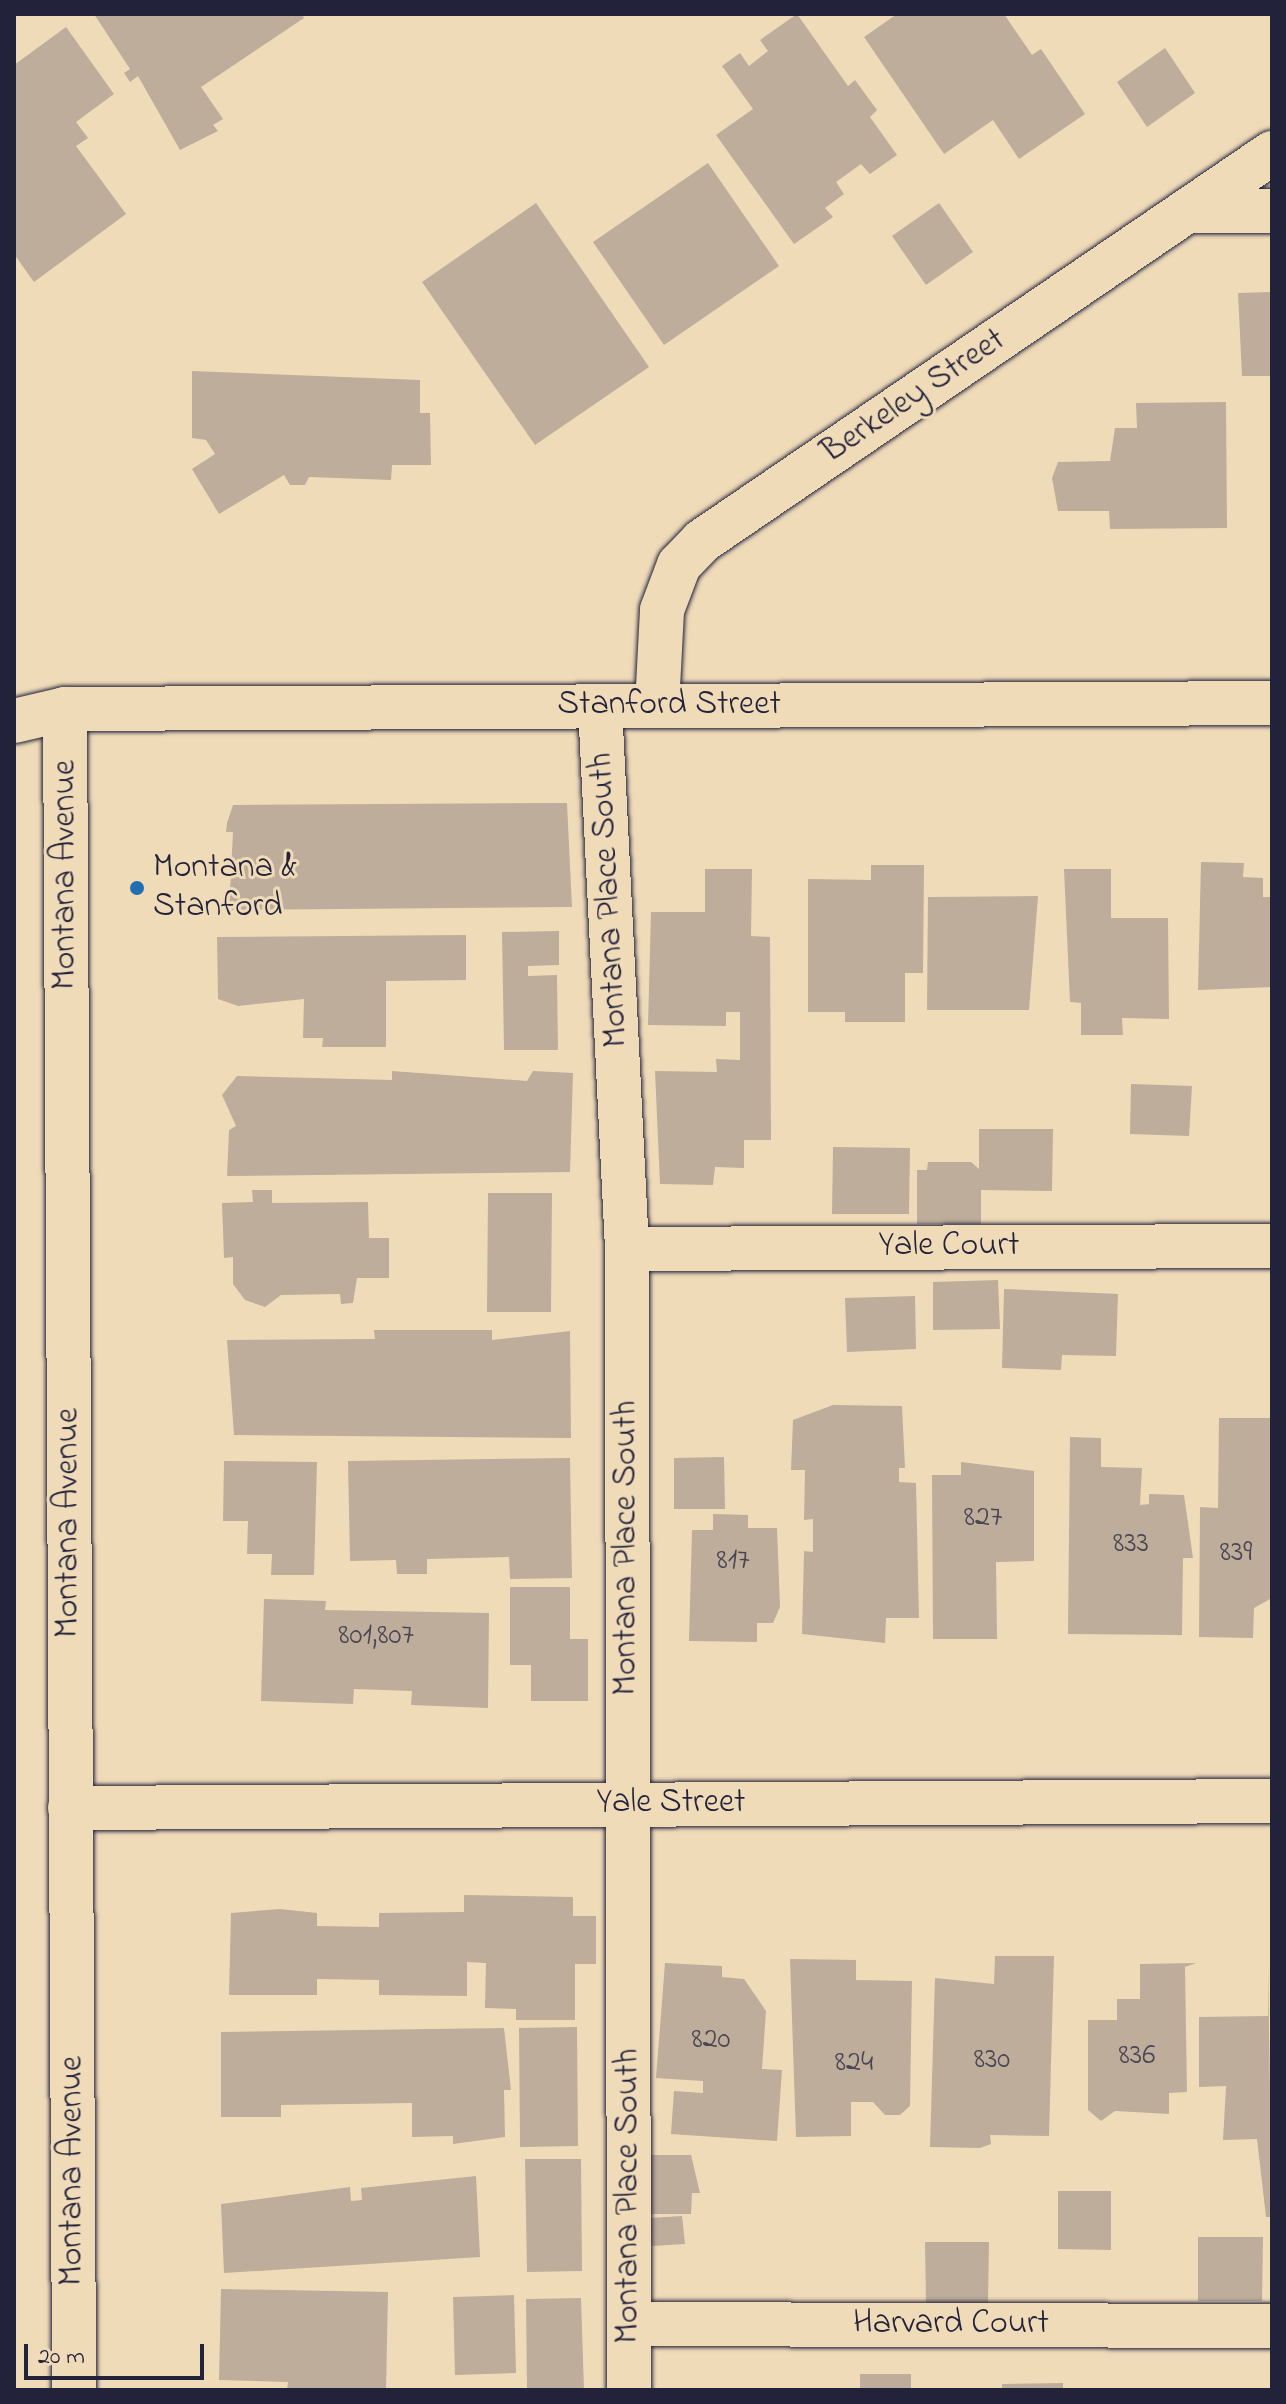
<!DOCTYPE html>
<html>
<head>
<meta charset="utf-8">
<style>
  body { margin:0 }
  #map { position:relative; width:1286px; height:2404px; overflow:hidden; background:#f0dbb9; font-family:"Indie Flower",sans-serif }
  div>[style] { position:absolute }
  .building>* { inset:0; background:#bdad9a }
  .roads { filter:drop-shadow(0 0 2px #22223b) drop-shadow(0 0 2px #22223b) }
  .minor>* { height:44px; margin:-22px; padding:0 22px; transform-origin:22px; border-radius:22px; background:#f0dbb9 }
  .dots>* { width:22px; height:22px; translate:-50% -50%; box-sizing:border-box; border:4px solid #f0dbb9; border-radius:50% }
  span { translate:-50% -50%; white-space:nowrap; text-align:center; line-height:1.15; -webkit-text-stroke:6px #f0dbb9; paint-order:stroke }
  .number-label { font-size:30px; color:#494553 }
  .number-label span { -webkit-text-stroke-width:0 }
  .street-label { font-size:34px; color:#22223b }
  .poi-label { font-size:34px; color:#22223b }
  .left { translate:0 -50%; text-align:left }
  .frame { position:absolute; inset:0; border:16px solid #22223b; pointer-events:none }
  .scale { position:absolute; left:24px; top:2344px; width:180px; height:36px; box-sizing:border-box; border:4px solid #22223b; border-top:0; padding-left:10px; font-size:24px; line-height:28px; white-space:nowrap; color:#22223b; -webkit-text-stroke:6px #f0dbb9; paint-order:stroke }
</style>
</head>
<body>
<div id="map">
  <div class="building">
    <div style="clip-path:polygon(94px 14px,302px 14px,304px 18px,201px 87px,223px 119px,213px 125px,218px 131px,180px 150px,138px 76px,130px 82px,124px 73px,130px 69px)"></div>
    <div style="clip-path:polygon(797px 14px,848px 86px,855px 80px,877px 110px,870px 117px,897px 155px,870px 174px,861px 164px,836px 182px,844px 194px,825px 208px,833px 217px,794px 244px,716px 135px,753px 109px,722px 66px,740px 53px,749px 66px,768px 51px,760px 40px)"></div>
    <div style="clip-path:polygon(897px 14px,1004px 14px,1032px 55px,1041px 49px,1085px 114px,1019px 159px,993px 120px,944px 154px,864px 37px)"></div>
    <div style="clip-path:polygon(66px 27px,114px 94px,76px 122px,88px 138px,76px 146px,126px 214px,34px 282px,14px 254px,14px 65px)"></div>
    <div style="clip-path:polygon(1165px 48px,1195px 93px,1147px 127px,1117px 82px)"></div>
    <div style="clip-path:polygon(708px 163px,779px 266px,664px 345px,593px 242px)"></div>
    <div style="clip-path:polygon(536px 203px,649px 367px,535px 445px,422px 282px)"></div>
    <div style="clip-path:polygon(939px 203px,973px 252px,926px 285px,892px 236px)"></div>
    <div style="clip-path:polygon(1272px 292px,1272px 376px,1242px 376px,1238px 293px)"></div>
    <div style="clip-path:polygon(192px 371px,420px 380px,420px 413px,430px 413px,431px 465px,392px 465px,391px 480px,309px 477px,305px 485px,290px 485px,284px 475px,219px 514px,192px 469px,215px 454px,206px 440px,192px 438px)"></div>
    <div style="clip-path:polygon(1226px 402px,1227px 528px,1110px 529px,1109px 511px,1058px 511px,1052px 478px,1058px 462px,1110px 461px,1115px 428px,1137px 428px,1136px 403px)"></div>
    <div style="clip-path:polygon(567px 803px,572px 907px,229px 910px,233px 832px,226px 832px,227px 823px,233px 805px)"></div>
    <div style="clip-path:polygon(1201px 862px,1244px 863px,1243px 877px,1263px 878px,1263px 897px,1272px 897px,1272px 987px,1198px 990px)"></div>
    <div style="clip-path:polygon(871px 865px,924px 865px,923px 973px,905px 973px,905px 1022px,845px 1022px,845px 1012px,808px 1012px,808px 879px,871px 880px)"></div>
    <div style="clip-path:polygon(705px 869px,752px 869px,751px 936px,770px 937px,771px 1140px,744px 1140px,744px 1168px,715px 1167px,713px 1185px,660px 1184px,655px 1071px,717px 1072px,716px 1059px,740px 1060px,740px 1012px,726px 1012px,726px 1026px,648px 1025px,651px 912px,705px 912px)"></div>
    <div style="clip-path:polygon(1064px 869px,1111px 869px,1111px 918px,1168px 918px,1169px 1019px,1122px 1018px,1123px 1035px,1081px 1035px,1081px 1003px,1070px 1002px)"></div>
    <div style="clip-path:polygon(1038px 896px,1029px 1010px,927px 1010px,928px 897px)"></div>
    <div style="clip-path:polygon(559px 931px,559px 965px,528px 966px,528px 976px,557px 975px,558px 1050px,504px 1050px,502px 932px)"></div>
    <div style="clip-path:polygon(466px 935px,466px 980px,386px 981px,386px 1047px,322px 1047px,323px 1038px,303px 1038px,304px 999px,238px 1006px,218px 999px,217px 937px)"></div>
    <div style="clip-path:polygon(392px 1071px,527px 1081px,533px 1071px,573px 1073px,570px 1172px,227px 1176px,229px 1130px,236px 1126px,222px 1095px,237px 1076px,392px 1080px)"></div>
    <div style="clip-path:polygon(1131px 1084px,1192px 1086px,1189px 1136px,1130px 1134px)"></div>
    <div style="clip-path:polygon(979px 1129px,1053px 1129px,1052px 1191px,981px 1190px,981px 1224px,917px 1224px,917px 1170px,927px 1170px,928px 1162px,971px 1162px,979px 1169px)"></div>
    <div style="clip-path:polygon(833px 1147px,910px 1148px,909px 1214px,832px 1214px)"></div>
    <div style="clip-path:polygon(252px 1190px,272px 1190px,272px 1203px,368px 1202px,369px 1238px,389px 1238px,389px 1278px,357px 1278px,353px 1303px,341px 1304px,340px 1294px,281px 1295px,265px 1307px,245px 1300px,233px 1284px,233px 1257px,224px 1258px,222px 1203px,253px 1202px)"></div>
    <div style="clip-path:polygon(488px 1193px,552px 1193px,551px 1312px,487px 1312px)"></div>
    <div style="clip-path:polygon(998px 1280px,1000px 1329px,933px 1330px,933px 1282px)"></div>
    <div style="clip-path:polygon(1004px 1289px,1118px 1294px,1116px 1356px,1062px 1355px,1061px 1370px,1002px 1368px)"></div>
    <div style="clip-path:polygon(915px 1296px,916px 1349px,847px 1352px,845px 1298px)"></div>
    <div style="clip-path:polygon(374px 1330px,492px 1330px,492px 1340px,570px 1331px,571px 1438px,234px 1435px,227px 1340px,375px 1339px)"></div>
    <div style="clip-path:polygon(833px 1405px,902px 1406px,905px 1468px,899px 1468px,899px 1482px,916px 1483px,919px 1618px,886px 1618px,885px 1643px,802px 1634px,804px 1551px,813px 1552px,813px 1519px,804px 1520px,805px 1470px,791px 1470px,793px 1420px)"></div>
    <div style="clip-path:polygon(1219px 1418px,1272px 1418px,1272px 1598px,1254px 1608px,1253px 1638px,1199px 1637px,1200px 1507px,1218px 1508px)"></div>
    <div style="clip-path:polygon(1070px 1437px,1101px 1438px,1101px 1467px,1142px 1468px,1140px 1505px,1149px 1504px,1149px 1494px,1184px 1495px,1193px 1558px,1183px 1558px,1182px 1635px,1068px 1634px)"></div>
    <div style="clip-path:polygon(724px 1457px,725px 1509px,674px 1509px,674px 1458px)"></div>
    <div style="clip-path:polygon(570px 1458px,572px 1578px,510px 1579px,509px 1557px,427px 1559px,427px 1574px,397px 1574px,396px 1560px,350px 1561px,348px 1461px)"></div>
    <div style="clip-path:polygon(224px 1461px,317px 1462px,314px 1575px,271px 1575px,272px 1554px,247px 1554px,248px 1521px,223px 1521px)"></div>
    <div style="clip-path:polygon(961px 1462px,1034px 1471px,1034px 1561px,996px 1562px,997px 1639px,933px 1639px,932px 1475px,961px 1475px)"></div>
    <div style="clip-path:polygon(713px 1514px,748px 1515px,748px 1528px,777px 1528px,780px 1607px,773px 1623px,757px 1623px,757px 1642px,689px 1641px,692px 1530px,713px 1530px)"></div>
    <div style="clip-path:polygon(510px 1587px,570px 1587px,570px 1639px,588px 1639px,588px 1701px,531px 1701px,531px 1665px,510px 1665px)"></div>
    <div style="clip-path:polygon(264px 1599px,326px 1601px,325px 1610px,489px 1613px,488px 1708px,411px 1705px,412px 1691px,354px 1689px,353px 1704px,261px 1701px)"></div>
    <div style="clip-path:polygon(464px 1895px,573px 1897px,573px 1916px,596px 1916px,596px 1964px,575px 1964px,575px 2020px,516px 2020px,516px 2009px,485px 2008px,486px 1963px,467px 1962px,467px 1996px,379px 1995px,379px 1980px,317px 1979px,317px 1995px,229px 1995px,231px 1913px,280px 1909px,317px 1913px,317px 1926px,379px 1927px,379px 1913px,464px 1912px)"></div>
    <div style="clip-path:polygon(995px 1956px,1054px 1956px,1049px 2136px,990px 2135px,991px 2144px,980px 2148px,930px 2147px,935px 1978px,994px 1984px)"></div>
    <div style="clip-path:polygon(790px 1959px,856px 1960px,856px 1980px,912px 1981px,910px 2106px,900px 2115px,885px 2115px,873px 2102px,851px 2102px,851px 2136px,796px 2137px)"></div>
    <div style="clip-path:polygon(665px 1963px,722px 1966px,722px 1977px,744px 1979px,766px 2011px,762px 2069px,782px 2070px,777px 2141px,671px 2134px,674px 2091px,703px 2093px,703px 2081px,656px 2078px)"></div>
    <div style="clip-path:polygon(1196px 1963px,1185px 1967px,1187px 2092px,1169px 2093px,1169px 2114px,1115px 2111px,1101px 2121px,1088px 2110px,1088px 2020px,1117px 2020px,1117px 1999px,1140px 1999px,1140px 1964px)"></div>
    <div style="clip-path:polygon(1268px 1964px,1272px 2217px,1266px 2217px,1257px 2139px,1223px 2140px,1226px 2086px,1199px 2087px,1199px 2017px,1268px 2016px)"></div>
    <div style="clip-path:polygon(577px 2027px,578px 2146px,520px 2147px,519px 2028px)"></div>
    <div style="clip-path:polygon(504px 2028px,511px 2090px,504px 2090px,505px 2137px,453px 2144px,453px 2136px,412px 2137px,412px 2103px,281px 2105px,281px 2117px,221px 2117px,221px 2032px)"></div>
    <div style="clip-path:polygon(640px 2155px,691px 2155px,700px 2193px,692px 2193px,691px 2214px,640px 2214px)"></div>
    <div style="clip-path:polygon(525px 2159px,581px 2159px,582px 2271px,527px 2272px)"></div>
    <div style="clip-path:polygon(476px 2176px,480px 2257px,224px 2273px,221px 2204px,350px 2187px,351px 2201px,362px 2200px,361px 2188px)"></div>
    <div style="clip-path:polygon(1058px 2191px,1111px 2191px,1111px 2250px,1058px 2249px)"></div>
    <div style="clip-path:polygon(682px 2216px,685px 2244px,652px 2246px,650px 2218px)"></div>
    <div style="clip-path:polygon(1198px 2237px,1263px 2237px,1262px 2301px,1198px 2301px)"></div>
    <div style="clip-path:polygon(925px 2242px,989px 2242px,988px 2305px,926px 2306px)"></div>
    <div style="clip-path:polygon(221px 2289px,388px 2292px,386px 2390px,287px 2390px,288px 2382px,219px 2380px)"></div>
    <div style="clip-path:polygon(514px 2295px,516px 2373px,455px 2375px,453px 2297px)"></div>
    <div style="clip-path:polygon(581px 2298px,584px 2390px,527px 2390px,526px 2299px)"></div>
    <div style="clip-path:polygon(860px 2374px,911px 2374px,911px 2390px,860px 2390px)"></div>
    <div style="clip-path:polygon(1063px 2383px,1063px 2390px,1002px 2390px,1002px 2384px)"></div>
  </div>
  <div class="roads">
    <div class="minor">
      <div style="left:1189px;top:211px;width:83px"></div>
      <div style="left:600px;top:706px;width:544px;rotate:87.15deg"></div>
      <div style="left:627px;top:1249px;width:1141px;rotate:89.9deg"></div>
      <div style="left:657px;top:706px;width:96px;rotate:-87deg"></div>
      <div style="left:662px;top:610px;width:48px;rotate:-69.3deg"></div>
      <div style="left:679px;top:565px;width:33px;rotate:-46deg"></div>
      <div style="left:702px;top:541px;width:690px;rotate:-34.24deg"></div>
      <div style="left:65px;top:709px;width:1681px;rotate:89.69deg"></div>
      <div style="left:14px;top:721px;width:52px;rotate:-13.2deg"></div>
      <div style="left:65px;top:709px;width:1207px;rotate:-0.28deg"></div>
      <div style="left:627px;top:1249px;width:645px;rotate:-0.27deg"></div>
      <div style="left:70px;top:1808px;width:1202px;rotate:-0.33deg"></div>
      <div style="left:629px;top:2324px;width:643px;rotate:0.18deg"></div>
    </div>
  </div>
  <div class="dots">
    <div style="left:137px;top:888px;background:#1f6fb2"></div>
  </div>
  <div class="number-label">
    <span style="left:983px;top:1518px">827</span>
    <span style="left:1131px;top:1544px">833</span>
    <span style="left:1236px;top:1553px">839</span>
    <span style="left:733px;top:1561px">817</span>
    <span style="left:376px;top:1636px">801,807</span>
    <span style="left:711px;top:2040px">820</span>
    <span style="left:1137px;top:2056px">836</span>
    <span style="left:992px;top:2060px">830</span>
    <span style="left:854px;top:2063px">824</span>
  </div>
  <div class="street-label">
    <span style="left:914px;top:397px;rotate:-34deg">Berkeley Street</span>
    <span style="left:669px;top:706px">Stanford Street</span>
    <span style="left:66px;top:875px;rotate:-90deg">Montana Avenue</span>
    <span style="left:610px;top:900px;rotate:-93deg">Montana Place South</span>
    <span style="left:949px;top:1247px">Yale Court</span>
    <span style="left:69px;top:1523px;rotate:-90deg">Montana Avenue</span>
    <span style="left:627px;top:1548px;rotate:-90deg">Montana Place South</span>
    <span style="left:671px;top:1804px">Yale Street</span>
    <span style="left:73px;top:2171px;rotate:-90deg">Montana Avenue</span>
    <span style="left:629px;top:2196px;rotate:-90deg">Montana Place South</span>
    <span style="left:951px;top:2325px">Harvard Court</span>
  </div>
  <div class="poi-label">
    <span class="left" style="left:153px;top:888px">Montana &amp;<br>Stanford</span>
  </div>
  <div class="frame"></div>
  <div class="scale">20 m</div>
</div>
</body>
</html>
